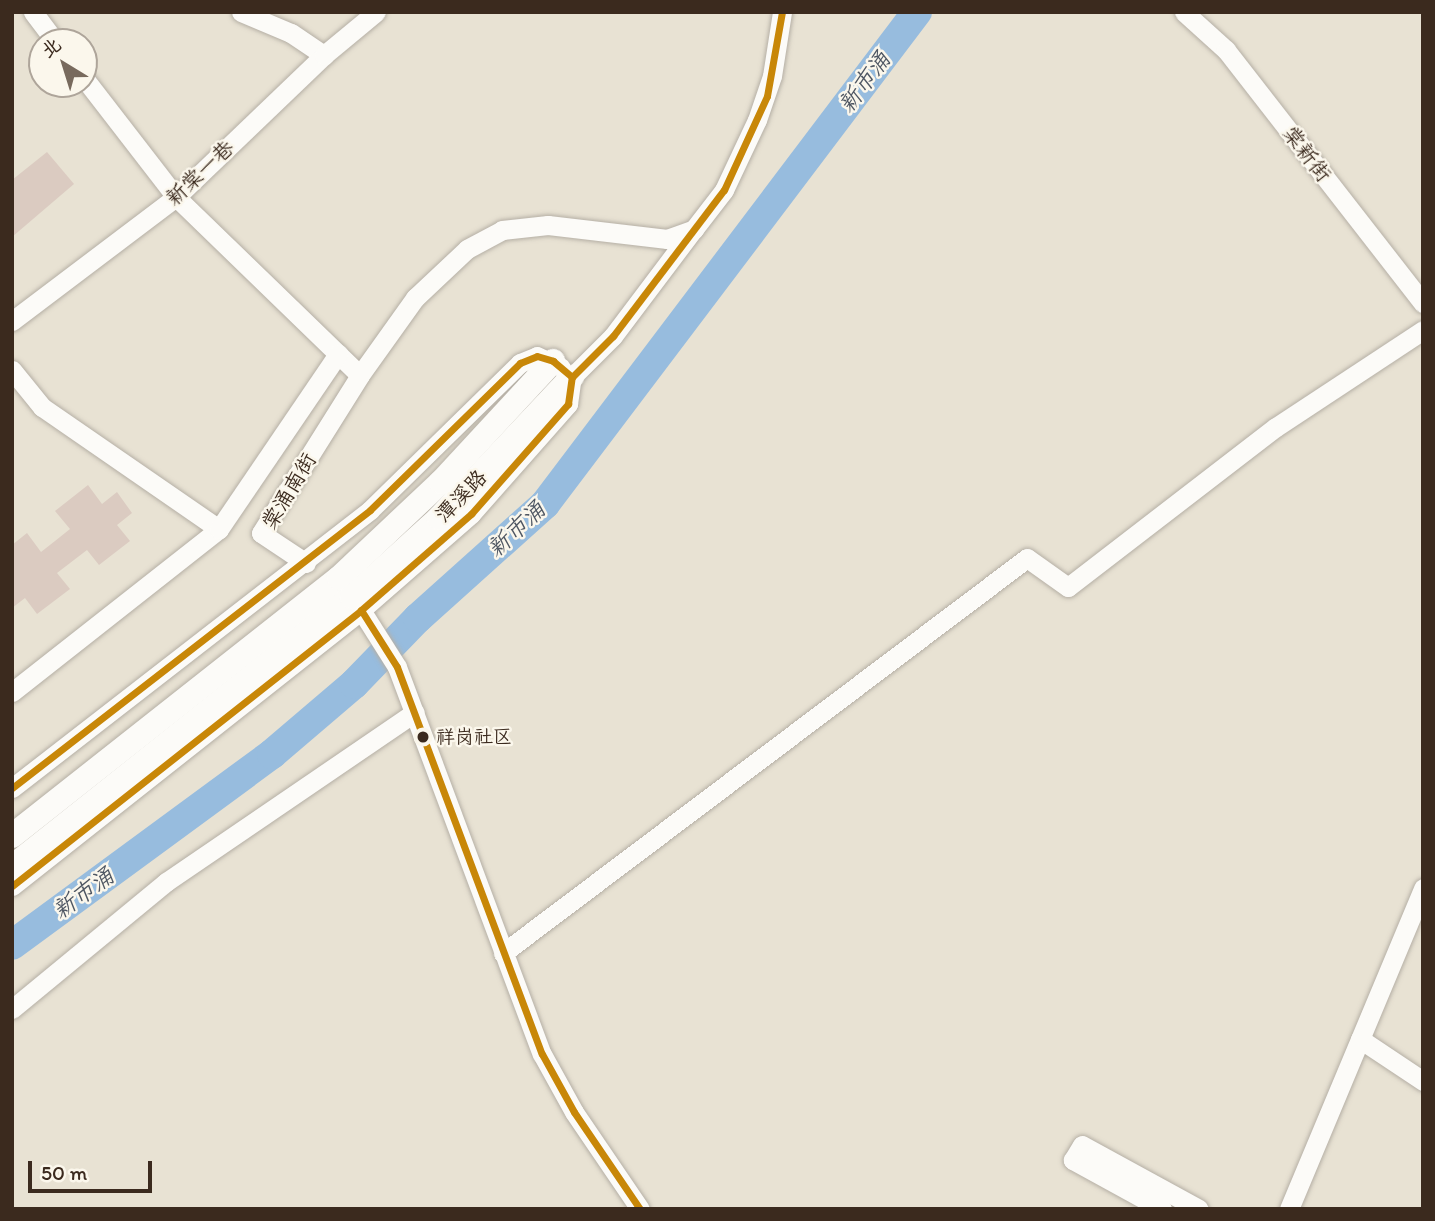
<!DOCTYPE html>
<html>
<head>
<meta charset="utf-8">
<style>
  body { margin:0 }
  #map { position:relative; width:1435px; height:1221px; overflow:hidden; background:#e8e2d3; font-family:Itim,"LXGW WenKai TC",sans-serif }
  div>[style] { position:absolute }
  .river>* { height:30px; margin:-15px; padding:0 15px; transform-origin:15px; border-radius:15px; background:#97bcde }
  .building>* { inset:0; background:#dbcbc1 }
  .roads { filter:drop-shadow(0 0 2px #b5afa5) drop-shadow(0 0 2px #b5afa5) }
  .minor>* { height:19px; margin:-9.5px; padding:0 9.5px; transform-origin:9.5px; border-radius:9.5px; background:#fcfbf8 }
  .major>* { height:24px; margin:-12px; padding:0 12px; transform-origin:12px; border-radius:12px; background:#fcfbf8 }
  .bus-1>* { height:7px; margin:-3.5px; padding:0 3.5px; transform-origin:3.5px; border-radius:3.5px; background:#c88708 }
  .dots>* { width:19px; height:19px; translate:-50% -50%; box-sizing:border-box; border:4px solid #fbf7ec; border-radius:50% }
  span { translate:-50% -50%; white-space:nowrap; text-align:center; line-height:1.15; -webkit-text-stroke:5px #fbf7ec; paint-order:stroke }
  .bus-label { font-size:19px; color:#3b2a1e }
  .left { translate:0 -50%; text-align:left }
  .street-label { font-size:21px; color:#3b2a1e }
  .water-label { font-size:23px; color:#4f5763; font-style:italic }
  .frame { position:absolute; inset:0; border:14px solid #3b2a1e; pointer-events:none }
  .north { position:absolute; left:28px; top:28px; width:70px; height:70px; box-sizing:border-box; background:#fbf7ec; border:2px solid #aea59a; border-radius:50%; rotate:322deg; font-size:19px; font-weight:700; line-height:28px; text-align:center; color:#3b2a1e }
  .north::after { content:''; display:block; margin:auto; width:24px; height:32px; background:#786a5d; clip-path:polygon(50% 0,100% 100%,50% 72%,0 100%) }
  .scale { position:absolute; left:28px; top:1161px; width:124px; height:32px; box-sizing:border-box; border:4px solid #3b2a1e; border-top:0; padding-left:9px; font-size:21px; line-height:24px; white-space:nowrap; color:#3b2a1e; -webkit-text-stroke:5px #fbf7ec; paint-order:stroke }
</style>
</head>
<body>
<div id="map">
  <div class="river">
    <div style="left:12px;top:945px;width:323px;rotate:-36.3deg"></div>
    <div style="left:272px;top:754px;width:108px;rotate:-40.5deg"></div>
    <div style="left:354px;top:684px;width:92px;rotate:-45.9deg"></div>
    <div style="left:418px;top:618px;width:171px;rotate:-41.9deg"></div>
    <div style="left:545px;top:504px;width:617px;rotate:-52.91deg"></div>
  </div>
  <div class="building">
    <div style="clip-path:polygon(47px 152px,74px 184px,12px 237px,12px 180px)"></div>
    <div style="clip-path:polygon(88px 485px,102px 504px,117px 492px,132px 513px,117px 525px,130px 541px,99px 565px,87px 550px,57px 573px,70px 589px,37px 614px,25px 598px,12px 608px,12px 545px,27px 533px,41px 552px,55px 541px,70px 529px,55px 511px)"></div>
  </div>
  <div class="roads">
    <div class="minor">
      <div style="left:33px;top:12px;width:38px;rotate:53deg"></div>
      <div style="left:241px;top:12px;width:54px;rotate:22.8deg"></div>
      <div style="left:291px;top:33px;width:40px;rotate:34deg"></div>
      <div style="left:1184px;top:12px;width:57px;rotate:42.1deg"></div>
      <div style="left:1226px;top:50px;width:321px;rotate:52.1deg"></div>
      <div style="left:84px;top:78px;width:150px;rotate:52.3deg"></div>
      <div style="left:176px;top:197px;width:256px;rotate:44.1deg"></div>
      <div style="left:12px;top:321px;width:206px;rotate:-37.1deg"></div>
      <div style="left:176px;top:197px;width:205px;rotate:-43.8deg"></div>
      <div style="left:324px;top:55px;width:67px;rotate:-39.6deg"></div>
      <div style="left:12px;top:370px;width:48px;rotate:51deg"></div>
      <div style="left:42px;top:407px;width:215px;rotate:34.6deg"></div>
      <div style="left:572px;top:377px;width:58px;rotate:-45deg"></div>
      <div style="left:613px;top:336px;width:133px;rotate:-53deg"></div>
      <div style="left:306px;top:563px;width:54px;rotate:-146.3deg"></div>
      <div style="left:261px;top:533px;width:186px;rotate:-57.9deg"></div>
      <div style="left:360px;top:375px;width:95px;rotate:-54.5deg"></div>
      <div style="left:415px;top:298px;width:71px;rotate:-43.3deg"></div>
      <div style="left:467px;top:249px;width:40px;rotate:-28deg"></div>
      <div style="left:502px;top:230px;width:46px;rotate:-6.2deg"></div>
      <div style="left:548px;top:225px;width:120px;rotate:6.7deg"></div>
      <div style="left:667px;top:239px;width:29px;rotate:-20deg"></div>
      <div style="left:694px;top:229px;width:49px;rotate:-52.4deg"></div>
      <div style="left:724px;top:190px;width:77px;rotate:-64.8deg"></div>
      <div style="left:757px;top:120px;width:46px;rotate:-71.2deg"></div>
      <div style="left:772px;top:76px;width:65px;rotate:-81.1deg"></div>
      <div style="left:361px;top:610px;width:67px;rotate:57.7deg"></div>
      <div style="left:397px;top:667px;width:413px;rotate:69.5deg"></div>
      <div style="left:542px;top:1054px;width:66px;rotate:61.1deg"></div>
      <div style="left:574px;top:1112px;width:117px;rotate:55.8deg"></div>
      <div style="left:12px;top:692px;width:263px;rotate:-38.2deg"></div>
      <div style="left:219px;top:529px;width:212px;rotate:-55.8deg"></div>
      <div style="left:12px;top:788px;width:453px;rotate:-37.8deg"></div>
      <div style="left:370px;top:510px;width:210px;rotate:-44.4deg"></div>
      <div style="left:520px;top:363px;width:18px;rotate:-22deg"></div>
      <div style="left:537px;top:356px;width:26px;rotate:25deg"></div>
      <div style="left:12px;top:886px;width:445px;rotate:-38.3deg"></div>
      <div style="left:361px;top:610px;width:146px;rotate:-41.1deg"></div>
      <div style="left:471px;top:514px;width:147px;rotate:-48.6deg"></div>
      <div style="left:568px;top:404px;width:27px;rotate:-82deg"></div>
      <div style="left:503px;top:953px;width:656px;rotate:-37.01deg"></div>
      <div style="left:1027px;top:558px;width:50px;rotate:35.3deg"></div>
      <div style="left:1068px;top:587px;width:262px;rotate:-37.6deg"></div>
      <div style="left:1276px;top:427px;width:176px;rotate:-33.4deg"></div>
      <div style="left:12px;top:1009px;width:200px;rotate:-39.5deg"></div>
      <div style="left:166px;top:882px;width:301px;rotate:-34.3deg"></div>
      <div style="left:1360px;top:1039px;width:76px;rotate:33.7deg"></div>
      <div style="left:1162px;top:1209px;width:102px;rotate:-151.2deg"></div>
      <div style="left:1073px;top:1160px;width:17px;rotate:-59deg"></div>
      <div style="left:1082px;top:1145px;width:133px;rotate:28.7deg"></div>
      <div style="left:1289px;top:1209px;width:348px;rotate:-67.3deg"></div>
    </div>
    <div class="major">
      <div style="left:12px;top:836px;width:417px;rotate:-38.3deg"></div>
      <div style="left:339px;top:578px;width:140px;rotate:-43.3deg"></div>
      <div style="left:441px;top:482px;width:165px;rotate:-47.2deg"></div>
      <div style="left:12px;top:867px;width:434px;rotate:-38.5deg"></div>
      <div style="left:352px;top:597px;width:118px;rotate:-42.2deg"></div>
      <div style="left:439px;top:518px;width:194px;rotate:-46.7deg"></div>
    </div>
  </div>
  <div class="bus-1">
    <div style="left:572px;top:377px;width:58px;rotate:-45deg"></div>
    <div style="left:613px;top:336px;width:183px;rotate:-52.8deg"></div>
    <div style="left:724px;top:190px;width:103px;rotate:-65.4deg"></div>
    <div style="left:767px;top:96px;width:85px;rotate:-79.9deg"></div>
    <div style="left:361px;top:610px;width:67px;rotate:57.7deg"></div>
    <div style="left:397px;top:667px;width:413px;rotate:69.5deg"></div>
    <div style="left:542px;top:1054px;width:66px;rotate:61.1deg"></div>
    <div style="left:574px;top:1112px;width:117px;rotate:55.8deg"></div>
    <div style="left:12px;top:788px;width:453px;rotate:-37.8deg"></div>
    <div style="left:370px;top:510px;width:210px;rotate:-44.4deg"></div>
    <div style="left:520px;top:363px;width:18px;rotate:-22deg"></div>
    <div style="left:537px;top:356px;width:17px;rotate:17deg"></div>
    <div style="left:553px;top:361px;width:25px;rotate:40deg"></div>
    <div style="left:12px;top:886px;width:445px;rotate:-38.3deg"></div>
    <div style="left:361px;top:610px;width:146px;rotate:-41.1deg"></div>
    <div style="left:471px;top:514px;width:147px;rotate:-48.6deg"></div>
    <div style="left:568px;top:404px;width:27px;rotate:-82deg"></div>
  </div>
  <div class="dots">
    <div style="left:423px;top:737px;background:#3b2a1e"></div>
  </div>
  <div class="bus-label">
    <span class="left" style="left:436px;top:737px">祥岗社区</span>
  </div>
  <div class="street-label">
    <span style="left:1307px;top:154px;rotate:52deg">棠新街</span>
    <span style="left:200px;top:173px;rotate:-43deg">新棠一巷</span>
    <span style="left:289px;top:491px;rotate:-59deg">棠涌南街</span>
    <span style="left:461px;top:496px;rotate:-46deg">潭溪路</span>
  </div>
  <div class="water-label">
    <span style="left:864px;top:82px;rotate:-53deg">新市涌</span>
    <span style="left:516px;top:529px;rotate:-43deg">新市涌</span>
    <span style="left:83px;top:893px;rotate:-36deg">新市涌</span>
  </div>
  <div class="frame"></div>
  <div class="north">北</div>
  <div class="scale">50 m</div>
</div>
</body>
</html>
